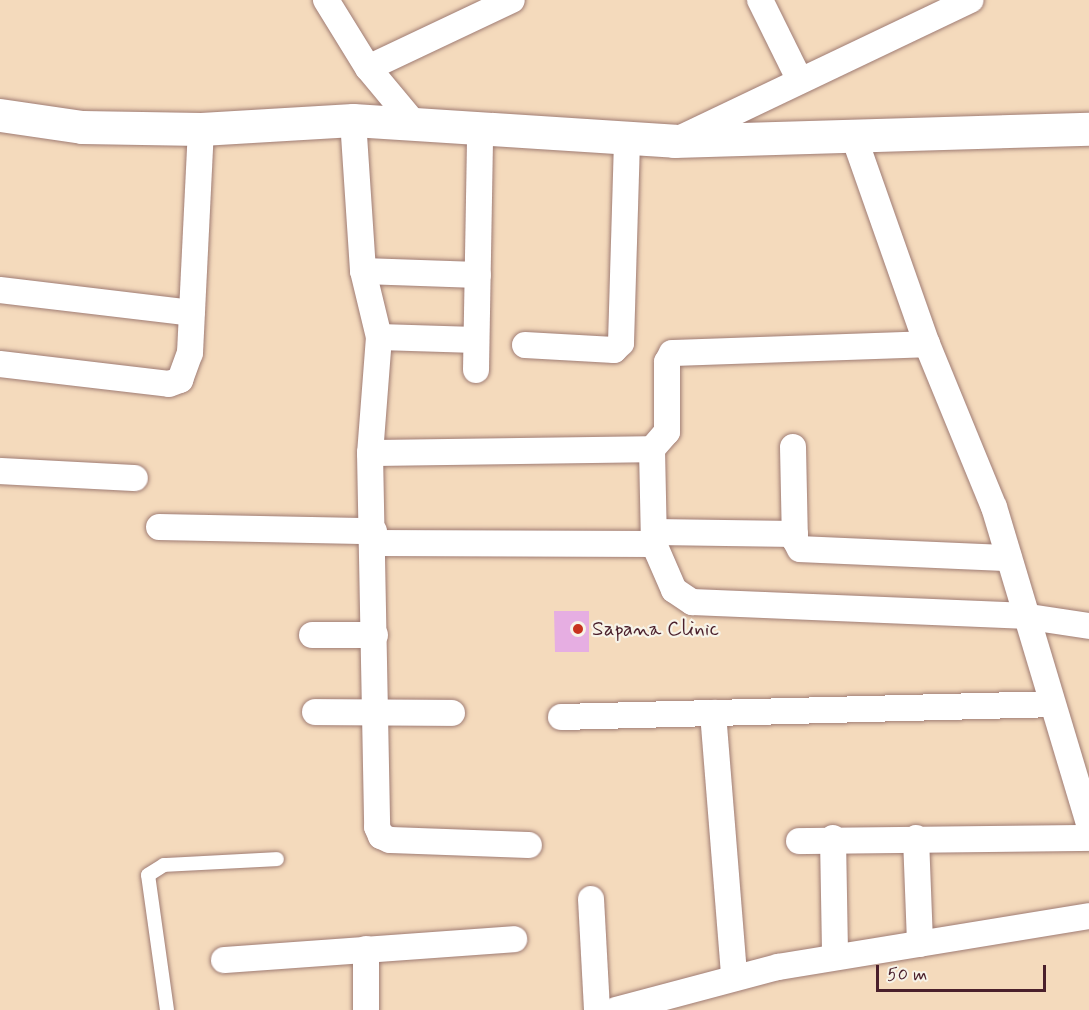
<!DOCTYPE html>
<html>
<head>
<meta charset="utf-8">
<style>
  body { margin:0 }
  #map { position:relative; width:1089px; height:1010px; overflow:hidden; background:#f4dabc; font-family:Mynerve,sans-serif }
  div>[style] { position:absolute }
  .building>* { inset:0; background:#e6aee2 }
  .roads { filter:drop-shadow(0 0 2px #9f7c74) drop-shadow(0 0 2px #9f7c74) }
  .lane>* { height:14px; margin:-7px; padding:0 7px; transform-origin:7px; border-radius:7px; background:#fff }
  .street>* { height:26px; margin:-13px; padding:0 13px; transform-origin:13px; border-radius:13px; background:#fff }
  .secondary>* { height:33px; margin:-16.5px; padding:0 16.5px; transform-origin:16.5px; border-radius:16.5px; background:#fff }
  .dots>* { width:16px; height:16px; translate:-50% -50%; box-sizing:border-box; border:3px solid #f7f3e8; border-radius:50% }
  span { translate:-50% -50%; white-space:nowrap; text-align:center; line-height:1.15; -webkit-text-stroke:4.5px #f7f3e8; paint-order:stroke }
  .poi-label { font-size:21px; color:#4a1f2b }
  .left { translate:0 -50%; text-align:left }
  .scale { position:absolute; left:876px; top:965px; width:170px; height:27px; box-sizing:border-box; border:3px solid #4a1f2b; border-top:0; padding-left:8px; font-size:18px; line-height:21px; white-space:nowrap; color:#4a1f2b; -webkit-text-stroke:4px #f7f3e8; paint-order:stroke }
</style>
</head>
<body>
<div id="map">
  <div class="building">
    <div style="clip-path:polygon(554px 611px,589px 611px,589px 652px,555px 652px)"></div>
  </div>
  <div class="roads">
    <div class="lane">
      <div style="left:167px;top:1010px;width:136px;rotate:-98deg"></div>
      <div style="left:148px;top:875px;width:19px;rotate:-32deg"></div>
      <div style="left:164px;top:865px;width:113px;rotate:-3deg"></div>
    </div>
    <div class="street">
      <div style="left:326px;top:0;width:80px;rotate:58.3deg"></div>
      <div style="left:760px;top:0;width:90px;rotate:63.7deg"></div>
      <div style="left:353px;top:120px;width:151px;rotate:86.2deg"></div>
      <div style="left:363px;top:271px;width:68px;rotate:76.4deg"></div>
      <div style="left:379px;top:337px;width:116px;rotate:94.4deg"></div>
      <div style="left:370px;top:453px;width:374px;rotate:88.9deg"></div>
      <div style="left:377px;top:827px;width:10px;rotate:66deg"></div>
      <div style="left:381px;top:836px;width:10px;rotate:24deg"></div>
      <div style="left:390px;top:840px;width:139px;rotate:2.1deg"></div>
      <div style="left:413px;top:122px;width:70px;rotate:-129.8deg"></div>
      <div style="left:368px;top:68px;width:159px;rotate:-25.3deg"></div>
      <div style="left:854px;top:137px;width:219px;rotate:70.6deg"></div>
      <div style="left:927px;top:344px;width:176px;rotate:67.7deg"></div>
      <div style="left:994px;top:507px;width:331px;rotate:73.3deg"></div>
      <div style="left:679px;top:139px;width:323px;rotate:-25.5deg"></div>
      <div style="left:363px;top:271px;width:115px;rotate:2deg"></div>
      <div style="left:0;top:290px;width:193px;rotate:6.8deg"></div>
      <div style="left:379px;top:337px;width:97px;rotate:1.8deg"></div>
      <div style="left:525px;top:345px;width:89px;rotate:3.2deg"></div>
      <div style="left:614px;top:350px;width:10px;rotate:-45deg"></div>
      <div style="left:621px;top:343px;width:204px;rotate:-88.3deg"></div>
      <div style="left:0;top:364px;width:170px;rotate:6.7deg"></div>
      <div style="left:169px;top:384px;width:12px;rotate:-20deg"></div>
      <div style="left:180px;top:380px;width:29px;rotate:-70deg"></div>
      <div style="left:190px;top:353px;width:224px;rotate:-87.2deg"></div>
      <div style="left:476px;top:370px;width:238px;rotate:-89deg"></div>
      <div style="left:793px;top:447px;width:93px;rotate:88.8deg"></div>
      <div style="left:795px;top:540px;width:10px;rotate:61deg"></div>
      <div style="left:800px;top:549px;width:209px;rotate:2.5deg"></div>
      <div style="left:652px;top:449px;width:23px;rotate:-49deg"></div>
      <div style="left:667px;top:432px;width:70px;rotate:-90deg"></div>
      <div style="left:667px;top:362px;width:10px;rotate:-61deg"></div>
      <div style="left:672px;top:353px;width:255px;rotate:-2deg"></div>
      <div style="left:370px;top:453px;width:282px;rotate:-0.8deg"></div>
      <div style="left:652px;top:449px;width:95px;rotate:88.8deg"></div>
      <div style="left:654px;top:544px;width:50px;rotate:66.5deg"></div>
      <div style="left:674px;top:590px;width:22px;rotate:34deg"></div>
      <div style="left:692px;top:602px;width:331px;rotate:2.4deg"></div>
      <div style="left:1023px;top:616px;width:67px;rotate:8.6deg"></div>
      <div style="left:0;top:471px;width:135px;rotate:3deg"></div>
      <div style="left:159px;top:527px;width:215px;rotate:1.1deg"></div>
      <div style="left:654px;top:532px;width:141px;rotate:0.8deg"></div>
      <div style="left:374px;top:543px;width:280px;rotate:0.2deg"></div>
      <div style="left:312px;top:635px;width:63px"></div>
      <div style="left:315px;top:712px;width:137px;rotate:0.4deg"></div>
      <div style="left:713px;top:713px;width:264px;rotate:85.4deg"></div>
      <div style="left:561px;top:717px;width:489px;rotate:-1.5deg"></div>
      <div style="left:833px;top:838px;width:119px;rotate:89deg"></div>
      <div style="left:916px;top:838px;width:106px;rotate:87.8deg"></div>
      <div style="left:799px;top:841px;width:290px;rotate:-0.6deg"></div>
      <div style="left:591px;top:899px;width:111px;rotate:86.9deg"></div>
      <div style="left:224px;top:960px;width:291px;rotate:-4.1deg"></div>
      <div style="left:366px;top:1010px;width:61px;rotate:-90deg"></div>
      <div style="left:616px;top:1010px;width:168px;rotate:-14.9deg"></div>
      <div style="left:778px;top:967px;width:315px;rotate:-9.3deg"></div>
    </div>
    <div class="secondary">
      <div style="left:0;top:115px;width:83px;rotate:8.3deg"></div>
      <div style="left:82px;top:127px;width:119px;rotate:1deg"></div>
      <div style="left:201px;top:129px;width:152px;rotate:-3.4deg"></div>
      <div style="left:353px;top:120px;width:322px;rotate:3.7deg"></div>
      <div style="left:674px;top:141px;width:415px;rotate:-1.7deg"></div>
    </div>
  </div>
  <div class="dots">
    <div style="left:578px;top:629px;background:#c8321e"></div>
  </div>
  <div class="poi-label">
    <span class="left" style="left:592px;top:629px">Sapana Clinic</span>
  </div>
  <div class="scale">50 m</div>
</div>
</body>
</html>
